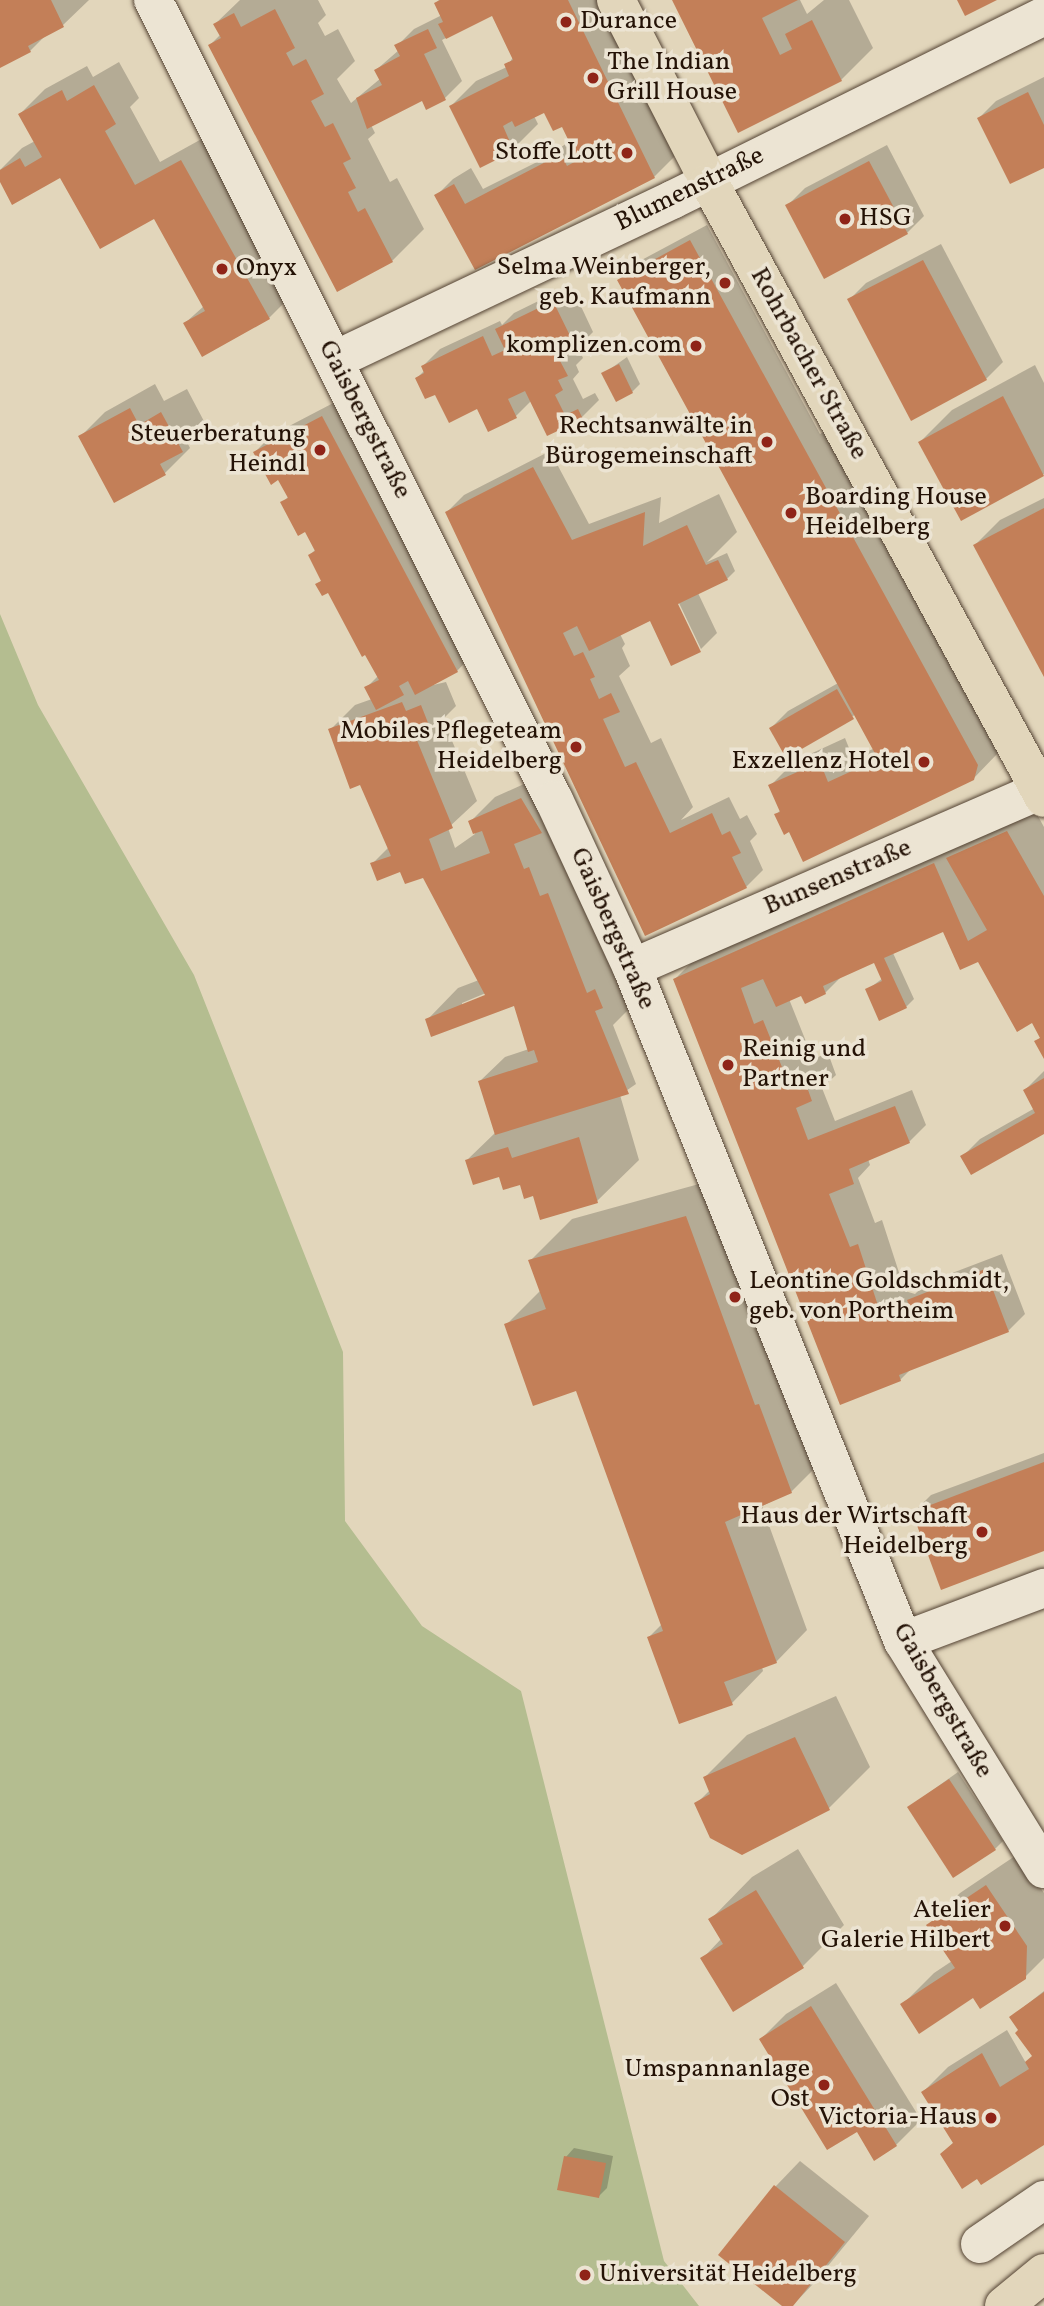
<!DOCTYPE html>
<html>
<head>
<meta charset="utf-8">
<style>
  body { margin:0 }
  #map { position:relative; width:1044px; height:2306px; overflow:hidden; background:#e2d6bb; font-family:Vollkorn,serif }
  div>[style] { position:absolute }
  .green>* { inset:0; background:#b4bd90 }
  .shadow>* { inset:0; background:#0003 }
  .building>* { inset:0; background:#c37f58 }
  .roads { filter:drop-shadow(0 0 2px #544333) drop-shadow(0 0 2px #544333) }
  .minor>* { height:38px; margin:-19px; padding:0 19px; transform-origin:19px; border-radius:19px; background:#ece4d3 }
  .major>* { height:38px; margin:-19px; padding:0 19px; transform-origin:19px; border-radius:19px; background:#e2d6bb }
  .dots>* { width:19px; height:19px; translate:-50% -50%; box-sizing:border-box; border:4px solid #ece4d3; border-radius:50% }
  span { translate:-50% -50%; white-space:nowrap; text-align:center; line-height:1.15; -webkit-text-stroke:7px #ece4d3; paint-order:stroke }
  .poi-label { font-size:26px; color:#241206 }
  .left { translate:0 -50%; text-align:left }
  .right { translate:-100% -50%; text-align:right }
  .street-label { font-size:26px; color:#241206 }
</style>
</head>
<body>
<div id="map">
  <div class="green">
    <div style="clip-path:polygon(0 614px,38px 705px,194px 975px,343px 1352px,345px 1521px,422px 1626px,521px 1691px,664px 2261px,699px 2306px,0 2306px)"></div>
  </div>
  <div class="shadow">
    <div style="clip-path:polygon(0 0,89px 0,63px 25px,47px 34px,30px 51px,0 66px)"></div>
    <div style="clip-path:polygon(240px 0,318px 0,326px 15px,318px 23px,325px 36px,338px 29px,355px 61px,337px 79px,351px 103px,381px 78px,376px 70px,399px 50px,397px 46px,414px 29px,442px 15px,436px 3px,439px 0,615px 0,686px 145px,654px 177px,476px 267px,436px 196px,453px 179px,471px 168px,483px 189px,545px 158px,571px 212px,575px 212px,548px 156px,570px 141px,564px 128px,545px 111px,534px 116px,538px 124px,513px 149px,481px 165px,451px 106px,476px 81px,507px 67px,513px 57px,492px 14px,442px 40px,462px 81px,445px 98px,427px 107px,423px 99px,371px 125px,375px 133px,368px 139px,390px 182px,397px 178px,424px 229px,392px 261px,210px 45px,221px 34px,215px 24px)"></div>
    <div style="clip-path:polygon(674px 0,800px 0,807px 14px,824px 0,849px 0,873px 48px,841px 80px,739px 131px)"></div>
    <div style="clip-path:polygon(119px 62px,139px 98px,130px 107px,160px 162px,207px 136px,286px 301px,269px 318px,203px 355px,185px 323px,204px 306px,155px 216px,61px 175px,0 178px,0 170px,22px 148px,35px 141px,20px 114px,45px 89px,87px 66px,93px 77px)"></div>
    <div style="clip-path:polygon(1044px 77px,1044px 166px,979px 118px,996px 101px)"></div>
    <div style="clip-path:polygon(887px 145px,924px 216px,907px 233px,788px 205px,805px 188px)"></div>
    <div style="clip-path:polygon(707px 225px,820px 434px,838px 424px,998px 753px,973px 779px,790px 830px,776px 814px,781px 810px,770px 786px,795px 761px,845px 738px,853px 758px,875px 748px,858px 713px,787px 755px,771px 728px,788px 711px,840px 682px,619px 280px,636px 263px)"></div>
    <div style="clip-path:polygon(941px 244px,1003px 362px,986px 379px,849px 300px,866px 283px)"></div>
    <div style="clip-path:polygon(571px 285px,593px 332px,578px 347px,583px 358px,576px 365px,579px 372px,573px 379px,583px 399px,595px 393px,599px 400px,582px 417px,548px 433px,532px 400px,516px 416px,489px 429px,478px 407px,436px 392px,417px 378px,425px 370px,423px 366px,440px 349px,500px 321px,502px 325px,514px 313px)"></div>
    <div style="clip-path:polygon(627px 357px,640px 384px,632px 392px,603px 374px)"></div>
    <div style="clip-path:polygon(1035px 365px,1044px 383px,1044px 474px,962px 519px,920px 442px,952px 410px)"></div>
    <div style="clip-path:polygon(155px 384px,164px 401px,187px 389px,206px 425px,188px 444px,190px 448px,165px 473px,115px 501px,80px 437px,105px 412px)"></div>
    <div style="clip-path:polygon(evenodd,339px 400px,481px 646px,457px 671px,429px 686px,446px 682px,456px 706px,443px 719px,477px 801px,448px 828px,455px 848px,475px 834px,470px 822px,495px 797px,546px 774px,636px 1002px,613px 1025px,636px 1084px,620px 1095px,639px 1160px,597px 1201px,534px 1194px,521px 1183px,467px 1160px,496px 1132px,480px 1081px,505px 1057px,529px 1049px,516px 1004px,427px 1020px,458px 988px,479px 980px,424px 876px,372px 864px,389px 847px,361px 783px,330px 730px,355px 705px,372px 699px,366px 688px,378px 676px,328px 591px,318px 584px,322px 580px,310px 555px,316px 549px,306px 530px,282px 503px,289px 496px,279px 477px,255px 452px,272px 435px,339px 400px,493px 990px,494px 994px,462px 1006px,462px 1003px,493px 990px)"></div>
    <div style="clip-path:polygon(550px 451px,589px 524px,661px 497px,659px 523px,719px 494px,737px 532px,707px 562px,727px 553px,735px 571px,727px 579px,698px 593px,717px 633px,701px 649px,679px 603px,620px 634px,625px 644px,622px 648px,630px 666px,619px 676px,651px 743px,661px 738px,693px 807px,681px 820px,729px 797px,740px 819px,747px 815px,757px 834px,750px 841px,763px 870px,746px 887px,646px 934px,447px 512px,464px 495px)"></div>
    <div style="clip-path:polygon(1044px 498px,1044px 673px,975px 545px,1000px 520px)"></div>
    <div style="clip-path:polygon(1033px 807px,1044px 827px,1044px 1055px,1036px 1042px,1041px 1037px,1034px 1024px,980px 962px,943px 929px,893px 953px,914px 999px,906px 1007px,867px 990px,883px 978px,875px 961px,843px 975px,825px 993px,802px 994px,789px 999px,813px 1059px,828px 1053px,836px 1075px,822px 1088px,835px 1121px,912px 1090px,926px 1125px,909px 1142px,868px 1159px,870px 1165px,858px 1178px,875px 1223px,882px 1220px,905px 1291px,915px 1294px,926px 1283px,1002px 1254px,1025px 1314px,1008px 1331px,912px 1368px,900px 1380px,675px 979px,700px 954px)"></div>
    <div style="clip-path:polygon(1044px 1071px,1044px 1132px,963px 1156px,980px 1139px,1035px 1108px,1025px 1090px)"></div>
    <div style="clip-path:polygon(728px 1176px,833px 1450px,791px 1492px,762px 1506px,807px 1630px,776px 1662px,762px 1667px,763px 1671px,732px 1703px,649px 1637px,663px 1623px,577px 1388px,506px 1325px,541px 1290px,530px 1261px,572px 1219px)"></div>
    <div style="clip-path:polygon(1044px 1453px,1044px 1549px,914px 1512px,931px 1495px)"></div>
    <div style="clip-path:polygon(836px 1696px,870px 1767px,829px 1808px,696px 1804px,710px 1790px,705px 1777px,747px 1735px)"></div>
    <div style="clip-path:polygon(958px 1772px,1003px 1841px,995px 1849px,909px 1807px)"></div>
    <div style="clip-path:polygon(798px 1849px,844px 1925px,803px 1966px,703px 1958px,722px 1938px,711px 1919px,752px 1877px)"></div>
    <div style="clip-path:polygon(1018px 1854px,1044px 1893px,1044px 1958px,1025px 1977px,973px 1996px,902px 2005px,934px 1973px,952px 1961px,928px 1925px,960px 1893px)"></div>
    <div style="clip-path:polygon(836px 1983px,921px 2120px,896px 2145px,761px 2039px,786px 2014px)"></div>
    <div style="clip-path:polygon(1044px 1991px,1044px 2143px,977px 2176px,942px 2154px,954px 2142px,923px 2092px,948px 2067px,1007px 2030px,1026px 2063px,1034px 2056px,1020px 2010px)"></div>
    <div style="clip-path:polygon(574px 2148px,613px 2156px,607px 2188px,599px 2196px,566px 2157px)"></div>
    <div style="clip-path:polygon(800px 2161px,869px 2216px,813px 2284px,792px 2306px,785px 2306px,720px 2255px,776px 2186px)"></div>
  </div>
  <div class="building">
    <div style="clip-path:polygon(0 0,51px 0,64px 27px,28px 46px,31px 52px,0 68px)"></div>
    <div style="clip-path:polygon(440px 0,568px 0,655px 178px,475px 270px,434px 195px,454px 184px,465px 204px,561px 154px,567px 166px,578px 160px,562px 127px,553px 131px,544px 113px,515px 127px,512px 121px,503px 126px,514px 151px,480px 168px,449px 106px,509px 76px,504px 64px,513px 60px,492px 16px,446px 39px,438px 24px,443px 22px,434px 3px)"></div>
    <div style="clip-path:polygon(672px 0,798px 0,762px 18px,780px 55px,792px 49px,785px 34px,812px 20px,842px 81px,738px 133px)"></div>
    <div style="clip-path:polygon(957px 0,997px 0,965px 16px)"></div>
    <div style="clip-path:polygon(275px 9px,295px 48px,286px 53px,293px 66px,306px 59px,324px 94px,311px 101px,325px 127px,333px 123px,351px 159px,343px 163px,356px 188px,348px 192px,358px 212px,365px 208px,393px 262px,337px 292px,208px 45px,221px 38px,213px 24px,234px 13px,241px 27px)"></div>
    <div style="clip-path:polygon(428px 29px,437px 48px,424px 54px,446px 100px,426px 110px,422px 101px,367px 129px,356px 98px,382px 85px,374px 70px,400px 56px,394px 45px)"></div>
    <div style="clip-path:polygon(94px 85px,116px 124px,105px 131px,135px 185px,181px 160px,270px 319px,202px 357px,183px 323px,205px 311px,154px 219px,100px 249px,60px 178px,12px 205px,0 182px,0 170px,20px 158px,25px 167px,42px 157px,18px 114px,62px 90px,67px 101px)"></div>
    <div style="clip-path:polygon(1028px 92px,1044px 125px,1044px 168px,1010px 184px,977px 118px)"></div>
    <div style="clip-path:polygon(869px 161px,908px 234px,824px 279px,785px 205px)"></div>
    <div style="clip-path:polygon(690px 240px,978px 765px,974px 780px,803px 862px,789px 832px,784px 835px,774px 814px,780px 812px,768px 785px,820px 762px,828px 782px,878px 759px,617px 280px)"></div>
    <div style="clip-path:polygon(923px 260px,987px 380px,911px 421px,847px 299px)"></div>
    <div style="clip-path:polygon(553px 301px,577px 350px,559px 359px,568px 376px,558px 380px,563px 390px,555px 395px,565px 415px,578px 409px,583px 419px,547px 436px,525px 391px,508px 399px,517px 418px,488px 432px,477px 409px,449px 423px,435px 395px,425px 399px,415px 378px,424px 373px,421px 366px,483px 336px,492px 356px,505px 350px,495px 329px)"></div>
    <div style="clip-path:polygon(619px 364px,633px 393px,616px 402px,601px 373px)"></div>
    <div style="clip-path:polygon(1003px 396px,1044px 476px,961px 521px,918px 442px)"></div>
    <div style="clip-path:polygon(130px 408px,139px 425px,161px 412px,183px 452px,160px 464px,166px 475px,114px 503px,78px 436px)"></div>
    <div style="clip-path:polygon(322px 416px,458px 672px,415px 695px,408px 681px,399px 686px,404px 695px,376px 710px,364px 687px,379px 680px,365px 655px,362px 657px,328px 593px,322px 596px,315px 584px,321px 581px,308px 555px,315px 551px,305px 532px,298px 536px,280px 502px,288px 498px,278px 480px,271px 485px,253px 452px)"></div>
    <div style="clip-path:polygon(533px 467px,572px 540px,645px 512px,643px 546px,687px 525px,706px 565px,718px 560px,728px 580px,678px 604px,701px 652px,671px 666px,650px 621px,589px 651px,577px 626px,563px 633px,574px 656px,583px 652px,595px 677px,590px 679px,599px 699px,611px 693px,620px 712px,603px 719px,625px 767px,636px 762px,670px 833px,712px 813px,722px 835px,730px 831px,741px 853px,732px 857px,747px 888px,645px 936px,445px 512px)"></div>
    <div style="clip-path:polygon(1044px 508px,1044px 677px,973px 545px)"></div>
    <div style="clip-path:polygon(837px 689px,854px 719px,786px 758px,769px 728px)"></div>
    <div style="clip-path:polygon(402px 702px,406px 711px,421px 705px,432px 733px,416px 738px,453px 828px,429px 839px,441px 871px,490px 853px,482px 831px,473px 834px,468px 821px,521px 798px,542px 833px,514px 844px,524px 869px,529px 867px,540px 896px,548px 893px,587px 993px,595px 989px,603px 1008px,595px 1011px,629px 1094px,495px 1135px,478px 1081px,538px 1062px,534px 1050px,528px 1052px,514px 1006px,431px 1037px,425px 1019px,485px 995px,423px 878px,405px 884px,400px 872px,377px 881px,370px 863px,391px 856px,360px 785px,350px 789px,328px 729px)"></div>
    <div style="clip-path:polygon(1007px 831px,1044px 896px,1044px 1059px,1034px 1041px,1040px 1038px,1032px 1023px,1017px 1032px,978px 962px,960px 970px,943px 932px,884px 958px,907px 1008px,879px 1021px,865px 989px,882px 981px,874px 963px,823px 986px,826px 994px,805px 1004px,801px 996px,776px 1007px,763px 979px,741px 988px,754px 1024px,763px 1020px,788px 1082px,803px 1076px,812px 1101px,796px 1108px,808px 1140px,895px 1106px,910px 1143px,849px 1169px,854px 1184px,829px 1194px,850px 1247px,858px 1244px,881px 1315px,887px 1319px,911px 1310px,907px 1300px,985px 1269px,1009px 1332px,899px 1375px,901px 1381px,840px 1405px,673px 979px,934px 863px,968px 941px,987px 930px,946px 858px)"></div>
    <div style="clip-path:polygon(1044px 1078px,1044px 1134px,971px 1175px,960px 1156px,1035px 1113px,1023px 1090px)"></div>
    <div style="clip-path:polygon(579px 1137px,598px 1203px,540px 1220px,533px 1196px,524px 1199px,520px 1185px,503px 1190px,499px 1177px,473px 1185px,465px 1160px,508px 1147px,512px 1158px)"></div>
    <div style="clip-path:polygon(686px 1216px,755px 1405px,759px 1404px,792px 1493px,725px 1522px,777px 1663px,724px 1682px,733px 1705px,679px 1724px,647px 1637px,663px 1631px,576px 1391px,533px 1406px,504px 1324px,546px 1309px,528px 1260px)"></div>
    <div style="clip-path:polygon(1044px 1462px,1044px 1551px,941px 1590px,912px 1512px)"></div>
    <div style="clip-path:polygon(795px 1737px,830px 1810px,742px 1855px,710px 1838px,694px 1803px,710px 1794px,703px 1777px)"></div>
    <div style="clip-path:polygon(949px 1779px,996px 1850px,953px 1878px,907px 1807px)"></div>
    <div style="clip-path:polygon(986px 1885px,1027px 1946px,1026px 1979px,980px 2009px,973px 1998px,919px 2034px,900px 2004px,955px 1968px,926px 1925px)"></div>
    <div style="clip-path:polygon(756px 1890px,804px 1968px,733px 2012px,700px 1958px,723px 1944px,708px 1919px)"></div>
    <div style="clip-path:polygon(1044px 1992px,1044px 2145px,981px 2185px,977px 2179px,962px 2189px,940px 2154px,953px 2143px,921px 2092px,982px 2053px,1000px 2087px,1029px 2069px,1025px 2062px,1032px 2056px,1015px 2033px,1018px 2030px,1009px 2017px)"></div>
    <div style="clip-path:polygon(811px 2006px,897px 2146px,874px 2161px,857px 2132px,827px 2150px,759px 2039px)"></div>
    <div style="clip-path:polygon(564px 2156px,606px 2163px,599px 2198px,557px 2190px)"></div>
    <div style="clip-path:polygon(774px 2185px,845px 2242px,793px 2306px,782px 2306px,718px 2255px)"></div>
  </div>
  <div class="roads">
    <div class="minor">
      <div style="left:153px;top:0;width:895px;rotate:63.38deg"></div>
      <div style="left:554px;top:800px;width:185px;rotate:65.1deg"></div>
      <div style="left:632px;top:968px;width:726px;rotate:68.07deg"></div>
      <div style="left:903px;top:1641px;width:268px;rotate:58.3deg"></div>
      <div style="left:335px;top:360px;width:373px;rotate:-25.4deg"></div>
      <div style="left:672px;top:200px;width:415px;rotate:-26.3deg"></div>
      <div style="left:632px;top:968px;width:449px;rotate:-23.5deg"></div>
      <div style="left:903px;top:1641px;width:151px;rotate:-20.6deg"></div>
      <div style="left:980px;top:2244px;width:78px;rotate:-34.5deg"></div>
    </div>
    <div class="major">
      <div style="left:616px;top:0;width:204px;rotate:62.9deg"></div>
      <div style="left:709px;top:182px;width:701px;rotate:61.46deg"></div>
      <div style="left:1004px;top:2306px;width:52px;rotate:-39.5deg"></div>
    </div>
  </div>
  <div class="dots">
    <div style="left:566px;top:22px;background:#8f2418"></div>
    <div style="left:593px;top:78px;background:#8f2418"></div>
    <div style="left:627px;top:153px;background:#8f2418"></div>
    <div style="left:845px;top:219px;background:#8f2418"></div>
    <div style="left:222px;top:269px;background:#8f2418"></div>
    <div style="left:725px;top:283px;background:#8f2418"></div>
    <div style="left:696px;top:346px;background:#8f2418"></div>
    <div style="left:767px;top:442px;background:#8f2418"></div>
    <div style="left:320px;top:450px;background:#8f2418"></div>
    <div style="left:791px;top:513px;background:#8f2418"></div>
    <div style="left:576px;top:747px;background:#8f2418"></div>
    <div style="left:924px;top:762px;background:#8f2418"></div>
    <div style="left:728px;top:1065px;background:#8f2418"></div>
    <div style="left:735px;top:1297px;background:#8f2418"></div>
    <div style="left:982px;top:1532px;background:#8f2418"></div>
    <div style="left:1005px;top:1926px;background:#8f2418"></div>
    <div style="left:824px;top:2085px;background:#8f2418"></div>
    <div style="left:991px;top:2118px;background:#8f2418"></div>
    <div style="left:585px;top:2275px;background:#8f2418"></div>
  </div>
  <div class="poi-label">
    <span class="left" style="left:580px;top:22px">Durance</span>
    <span class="left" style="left:607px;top:78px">The Indian<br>Grill House</span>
    <span class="right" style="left:613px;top:153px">Stoffe Lott</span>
    <span class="left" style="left:859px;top:219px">HSG</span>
    <span class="right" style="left:711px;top:283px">Selma Weinberger,<br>geb. Kaufmann</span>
    <span class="left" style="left:236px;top:269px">Onyx</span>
    <span class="right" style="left:682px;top:346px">komplizen.com</span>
    <span class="right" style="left:753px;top:442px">Rechtsanwälte in<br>Bürogemeinschaft</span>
    <span class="right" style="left:306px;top:450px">Steuerberatung<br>Heindl</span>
    <span class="left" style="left:805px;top:513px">Boarding House<br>Heidelberg</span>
    <span class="right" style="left:562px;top:747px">Mobiles Pflegeteam<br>Heidelberg</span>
    <span class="right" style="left:910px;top:762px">Exzellenz Hotel</span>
    <span class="left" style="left:742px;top:1065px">Reinig und<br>Partner</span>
    <span class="left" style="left:749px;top:1297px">Leontine Goldschmidt,<br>geb. von Portheim</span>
    <span class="right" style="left:968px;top:1532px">Haus der Wirtschaft<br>Heidelberg</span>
    <span class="right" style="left:991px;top:1926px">Atelier<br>Galerie Hilbert</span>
    <span class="right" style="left:810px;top:2085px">Umspannanlage<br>Ost</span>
    <span class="right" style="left:977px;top:2118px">Victoria-Haus</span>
    <span class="left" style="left:599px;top:2275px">Universität Heidelberg</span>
  </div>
  <div class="street-label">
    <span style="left:690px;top:190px;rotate:-26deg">Blumenstraße</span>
    <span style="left:808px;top:364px;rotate:61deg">Rohrbacher Straße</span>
    <span style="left:364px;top:420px;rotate:63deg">Gaisbergstraße</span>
    <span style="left:838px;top:878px;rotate:-23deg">Bunsenstraße</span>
    <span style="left:612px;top:929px;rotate:66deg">Gaisbergstraße</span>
    <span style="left:942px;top:1701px;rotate:60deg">Gaisbergstraße</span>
  </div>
</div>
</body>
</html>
